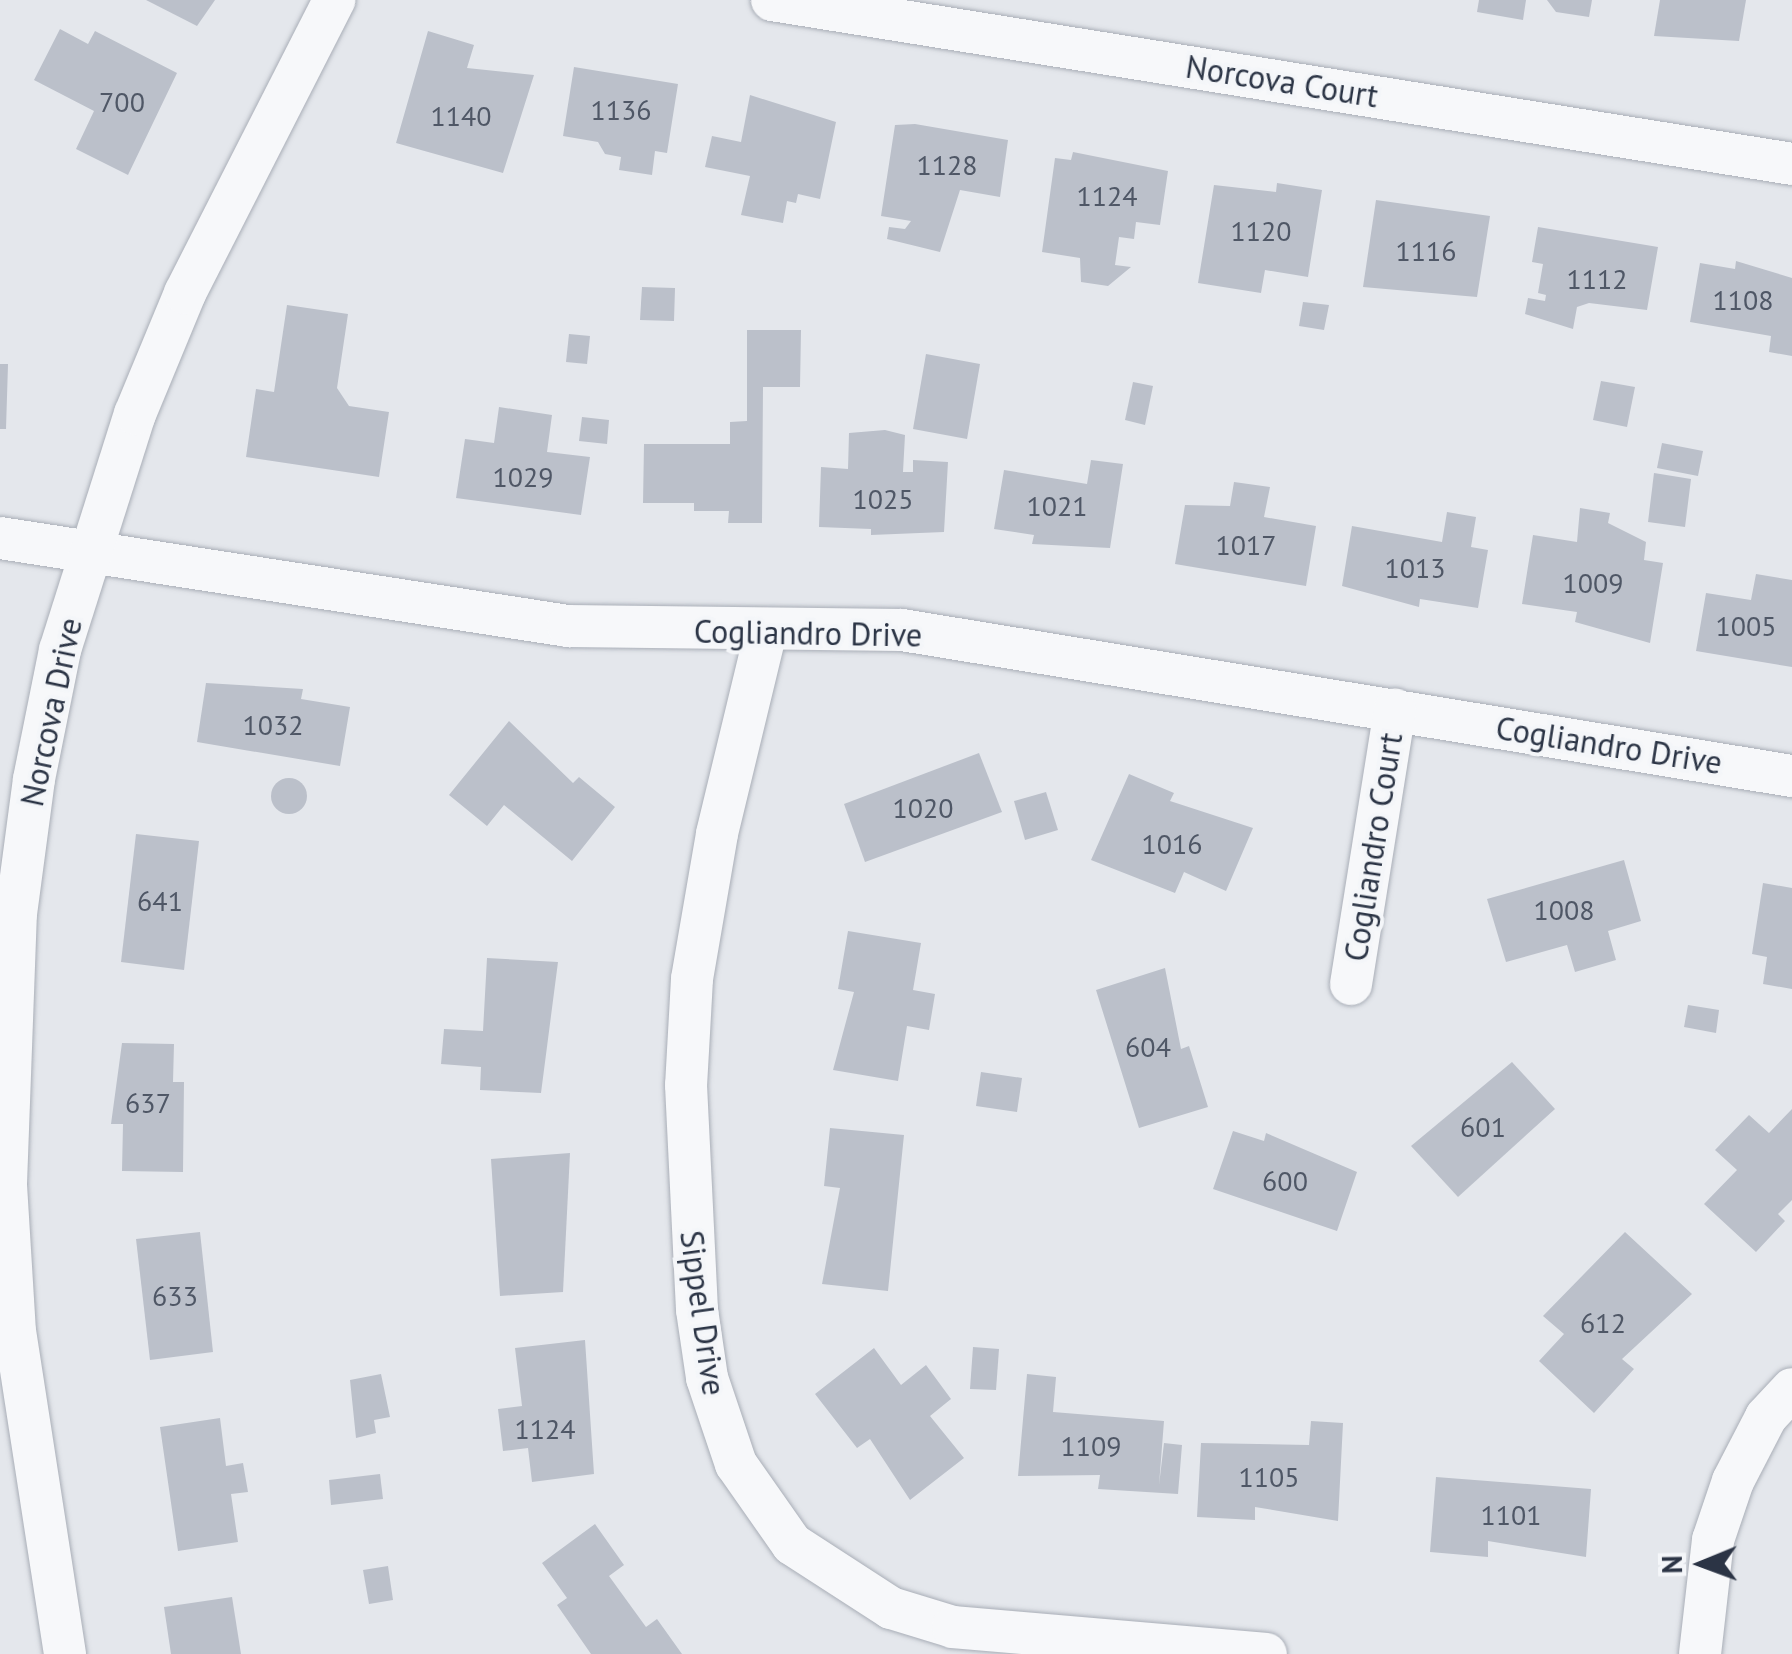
<!DOCTYPE html>
<html>
<head>
<meta charset="utf-8">
<style>
  body { margin:0 }
  #map { position:relative; width:1792px; height:1654px; overflow:hidden; background:#e4e7ec; font-family:"PT Sans",sans-serif }
  div>[style] { position:absolute }
  .building>* { inset:0; background:#bbc0ca }
  .round { border-radius:50% }
  .roads { filter:drop-shadow(0 0 2px #a9aeb7) drop-shadow(0 0 2px #a9aeb7) }
  .minor>* { height:42px; margin:-21px; padding:0 21px; transform-origin:21px; border-radius:21px; background:#f7f8fa }
  span { translate:-50% -50%; white-space:nowrap; text-align:center; line-height:1.15; -webkit-text-stroke:8px #f4f6f9; paint-order:stroke }
  .number-label { font-size:28px; color:#4f5766 }
  .number-label span { -webkit-text-stroke-width:0 }
  .street-label { font-size:32px; color:#2b3445 }
  .north { position:absolute; left:1652px; top:1514px; width:100px; height:100px; -webkit-text-stroke:8px #f4f6f9; paint-order:stroke; rotate:269deg; font-size:28px; font-weight:700; line-height:40px; text-align:center; color:#2b3445 }
  .north::after { content:''; display:block; margin:auto; width:35px; height:45px; background:#2b3445; clip-path:polygon(50% 0,100% 100%,50% 72%,0 100%) }
</style>
</head>
<body>
<div id="map">
  <div class="building">
    <div style="clip-path:polygon(146px 0,215px 0,197px 26px)"></div>
    <div style="clip-path:polygon(1479px 0,1526px 0,1523px 20px,1477px 12px)"></div>
    <div style="clip-path:polygon(1547px 0,1592px 0,1589px 17px,1556px 12px)"></div>
    <div style="clip-path:polygon(1660px 0,1746px 0,1739px 41px,1654px 36px)"></div>
    <div style="clip-path:polygon(60px 29px,88px 44px,95px 31px,177px 73px,128px 175px,76px 149px,94px 111px,34px 80px)"></div>
    <div style="clip-path:polygon(428px 31px,474px 45px,467px 68px,534px 75px,503px 173px,396px 143px)"></div>
    <div style="clip-path:polygon(574px 67px,678px 84px,667px 153px,655px 151px,652px 175px,619px 170px,621px 157px,605px 154px,598px 142px,563px 136px)"></div>
    <div style="clip-path:polygon(750px 95px,836px 122px,820px 199px,798px 194px,796px 203px,787px 201px,783px 223px,741px 215px,750px 176px,705px 167px,712px 136px,741px 142px)"></div>
    <div style="clip-path:polygon(915px 124px,1008px 140px,1000px 197px,960px 190px,940px 252px,887px 239px,889px 227px,905px 229px,911px 221px,881px 216px,895px 125px)"></div>
    <div style="clip-path:polygon(1073px 152px,1168px 171px,1160px 225px,1136px 222px,1134px 239px,1119px 237px,1115px 265px,1131px 267px,1108px 286px,1081px 282px,1080px 258px,1042px 252px,1055px 158px,1071px 160px)"></div>
    <div style="clip-path:polygon(1277px 183px,1322px 190px,1308px 277px,1265px 270px,1261px 293px,1198px 283px,1214px 185px,1276px 192px)"></div>
    <div style="clip-path:polygon(1376px 200px,1490px 216px,1477px 297px,1363px 287px)"></div>
    <div style="clip-path:polygon(1538px 227px,1658px 247px,1647px 310px,1589px 303px,1577px 307px,1573px 329px,1525px 314px,1528px 298px,1545px 301px,1546px 295px,1538px 293px,1543px 264px,1532px 262px)"></div>
    <div style="clip-path:polygon(1736px 261px,1792px 278px,1792px 356px,1769px 352px,1771px 336px,1690px 322px,1700px 263px,1735px 269px)"></div>
    <div style="clip-path:polygon(642px 287px,675px 288px,674px 321px,640px 320px)"></div>
    <div style="clip-path:polygon(1303px 302px,1329px 305px,1324px 330px,1299px 326px)"></div>
    <div style="clip-path:polygon(287px 305px,348px 314px,337px 388px,349px 406px,389px 412px,379px 477px,246px 457px,256px 389px,274px 392px)"></div>
    <div style="clip-path:polygon(747px 330px,801px 330px,800px 387px,763px 387px,762px 523px,728px 523px,729px 511px,694px 511px,694px 503px,643px 503px,644px 444px,730px 444px,730px 422px,747px 421px)"></div>
    <div style="clip-path:polygon(569px 334px,590px 336px,587px 364px,566px 362px)"></div>
    <div style="clip-path:polygon(926px 354px,980px 364px,967px 439px,913px 429px)"></div>
    <div style="clip-path:polygon(0 364px,8px 364px,6px 429px,0 429px)"></div>
    <div style="clip-path:polygon(1601px 381px,1635px 387px,1627px 427px,1593px 420px)"></div>
    <div style="clip-path:polygon(1133px 382px,1153px 386px,1145px 425px,1125px 420px)"></div>
    <div style="clip-path:polygon(499px 407px,552px 415px,547px 452px,590px 457px,581px 515px,456px 498px,465px 439px,494px 443px)"></div>
    <div style="clip-path:polygon(582px 417px,609px 420px,607px 444px,579px 441px)"></div>
    <div style="clip-path:polygon(885px 430px,905px 435px,903px 472px,913px 472px,913px 460px,948px 462px,944px 532px,871px 535px,871px 529px,819px 527px,821px 467px,848px 469px,849px 433px)"></div>
    <div style="clip-path:polygon(1662px 443px,1703px 451px,1698px 476px,1657px 468px)"></div>
    <div style="clip-path:polygon(1091px 460px,1123px 464px,1110px 548px,1032px 544px,1034px 535px,994px 529px,1004px 470px,1087px 484px)"></div>
    <div style="clip-path:polygon(1654px 473px,1691px 479px,1685px 527px,1648px 522px)"></div>
    <div style="clip-path:polygon(1234px 482px,1270px 487px,1264px 517px,1316px 526px,1306px 586px,1175px 564px,1185px 505px,1230px 506px)"></div>
    <div style="clip-path:polygon(1580px 508px,1610px 513px,1608px 523px,1646px 542px,1644px 560px,1663px 563px,1650px 643px,1575px 622px,1577px 612px,1522px 604px,1533px 535px,1577px 542px)"></div>
    <div style="clip-path:polygon(1447px 512px,1476px 517px,1471px 547px,1488px 550px,1478px 608px,1420px 599px,1419px 607px,1342px 586px,1352px 526px,1442px 542px)"></div>
    <div style="clip-path:polygon(1756px 574px,1792px 580px,1792px 667px,1696px 651px,1706px 593px,1751px 600px)"></div>
    <div style="clip-path:polygon(206px 683px,303px 689px,301px 699px,350px 707px,340px 766px,197px 742px)"></div>
    <div style="clip-path:polygon(509px 721px,573px 783px,579px 777px,615px 807px,572px 861px,504px 805px,487px 826px,449px 795px)"></div>
    <div style="clip-path:polygon(979px 753px,1002px 812px,865px 862px,844px 804px)"></div>
    <div style="clip-path:polygon(1129px 774px,1174px 793px,1170px 801px,1253px 828px,1226px 891px,1184px 872px,1175px 893px,1091px 860px)"></div>
    <div class="round" style="left:271px;top:778px;width:36px;height:36px"></div>
    <div style="clip-path:polygon(1046px 792px,1058px 830px,1025px 840px,1014px 801px)"></div>
    <div style="clip-path:polygon(136px 834px,199px 841px,184px 970px,121px 962px)"></div>
    <div style="clip-path:polygon(1624px 860px,1641px 921px,1608px 931px,1616px 960px,1575px 972px,1567px 945px,1506px 962px,1487px 899px)"></div>
    <div style="clip-path:polygon(1763px 883px,1792px 888px,1792px 989px,1763px 984px,1767px 957px,1752px 954px)"></div>
    <div style="clip-path:polygon(848px 931px,921px 943px,913px 990px,935px 994px,929px 1030px,907px 1026px,898px 1081px,833px 1070px,854px 992px,838px 989px)"></div>
    <div style="clip-path:polygon(487px 958px,558px 962px,541px 1093px,480px 1090px,481px 1067px,441px 1064px,444px 1029px,483px 1031px)"></div>
    <div style="clip-path:polygon(1165px 968px,1181px 1049px,1189px 1046px,1208px 1107px,1139px 1128px,1096px 990px)"></div>
    <div style="clip-path:polygon(1688px 1005px,1719px 1010px,1716px 1033px,1684px 1027px)"></div>
    <div style="clip-path:polygon(122px 1043px,174px 1044px,173px 1082px,184px 1082px,183px 1172px,122px 1171px,123px 1124px,111px 1124px)"></div>
    <div style="clip-path:polygon(1512px 1062px,1555px 1109px,1458px 1197px,1411px 1146px)"></div>
    <div style="clip-path:polygon(981px 1072px,1022px 1078px,1017px 1112px,976px 1106px)"></div>
    <div style="clip-path:polygon(1792px 1109px,1792px 1200px,1778px 1214px,1785px 1221px,1756px 1252px,1704px 1204px,1737px 1170px,1715px 1150px,1749px 1115px,1769px 1133px)"></div>
    <div style="clip-path:polygon(830px 1128px,904px 1135px,888px 1291px,822px 1284px,840px 1188px,824px 1186px)"></div>
    <div style="clip-path:polygon(1233px 1131px,1264px 1141px,1266px 1133px,1357px 1172px,1337px 1231px,1213px 1189px)"></div>
    <div style="clip-path:polygon(570px 1153px,563px 1292px,500px 1296px,491px 1159px)"></div>
    <div style="clip-path:polygon(200px 1232px,213px 1352px,150px 1360px,136px 1239px)"></div>
    <div style="clip-path:polygon(1625px 1232px,1692px 1294px,1622px 1359px,1634px 1369px,1594px 1413px,1539px 1361px,1564px 1334px,1543px 1316px)"></div>
    <div style="clip-path:polygon(585px 1340px,594px 1474px,532px 1482px,528px 1448px,503px 1451px,498px 1409px,522px 1406px,515px 1348px)"></div>
    <div style="clip-path:polygon(973px 1347px,999px 1349px,996px 1390px,970px 1389px)"></div>
    <div style="clip-path:polygon(874px 1348px,901px 1385px,926px 1365px,951px 1399px,930px 1416px,964px 1458px,910px 1500px,870px 1439px,857px 1448px,815px 1394px)"></div>
    <div style="clip-path:polygon(381px 1374px,390px 1417px,374px 1420px,376px 1433px,356px 1438px,350px 1380px)"></div>
    <div style="clip-path:polygon(1027px 1374px,1056px 1377px,1053px 1412px,1164px 1421px,1159px 1485px,1164px 1443px,1182px 1445px,1178px 1494px,1098px 1489px,1100px 1475px,1018px 1476px)"></div>
    <div style="clip-path:polygon(220px 1418px,226px 1466px,243px 1463px,248px 1492px,231px 1494px,238px 1542px,178px 1551px,160px 1427px)"></div>
    <div style="clip-path:polygon(1311px 1421px,1343px 1423px,1338px 1521px,1255px 1507px,1255px 1520px,1197px 1517px,1201px 1443px,1309px 1445px)"></div>
    <div style="clip-path:polygon(380px 1474px,383px 1499px,331px 1505px,329px 1480px)"></div>
    <div style="clip-path:polygon(1436px 1477px,1591px 1489px,1586px 1557px,1488px 1541px,1488px 1557px,1430px 1552px)"></div>
    <div style="clip-path:polygon(595px 1524px,624px 1565px,609px 1576px,646px 1627px,657px 1619px,682px 1654px,591px 1654px,557px 1605px,567px 1598px,542px 1563px)"></div>
    <div style="clip-path:polygon(388px 1566px,393px 1600px,369px 1604px,363px 1570px)"></div>
    <div style="clip-path:polygon(232px 1597px,241px 1654px,171px 1654px,164px 1607px)"></div>
  </div>
  <div class="roads">
    <div class="minor">
      <div style="left:772px;top:0;width:1033px;rotate:9.13deg"></div>
      <div style="left:0;top:538px;width:575px;rotate:8.81deg"></div>
      <div style="left:568px;top:626px;width:334px;rotate:0.7deg"></div>
      <div style="left:902px;top:630px;width:902px;rotate:9.32deg"></div>
      <div style="left:766px;top:631px;width:209px;rotate:103.6deg"></div>
      <div style="left:717px;top:834px;width:147px;rotate:99.8deg"></div>
      <div style="left:692px;top:979px;width:106px;rotate:93.2deg"></div>
      <div style="left:686px;top:1085px;width:225px;rotate:87.2deg"></div>
      <div style="left:697px;top:1310px;width:69px;rotate:81.6deg"></div>
      <div style="left:707px;top:1378px;width:91px;rotate:71.4deg"></div>
      <div style="left:736px;top:1464px;width:98px;rotate:55deg"></div>
      <div style="left:792px;top:1544px;width:118px;rotate:32.9deg"></div>
      <div style="left:891px;top:1608px;width:65px;rotate:17deg"></div>
      <div style="left:953px;top:1627px;width:314px;rotate:4.9deg"></div>
      <div style="left:1351px;top:984px;width:278px;rotate:-80.9deg"></div>
      <div style="left:65px;top:1654px;width:326px;rotate:-98.8deg"></div>
      <div style="left:15px;top:1332px;width:148px;rotate:-93.5deg"></div>
      <div style="left:6px;top:1184px;width:270px;rotate:-87.9deg"></div>
      <div style="left:16px;top:914px;width:136px;rotate:-82.4deg"></div>
      <div style="left:34px;top:779px;width:132px;rotate:-78.6deg"></div>
      <div style="left:60px;top:650px;width:248px;rotate:-72.4deg"></div>
      <div style="left:135px;top:414px;width:131px;rotate:-67.5deg"></div>
      <div style="left:185px;top:293px;width:329px;rotate:-63deg"></div>
      <div style="left:1700px;top:1654px;width:115px;rotate:-83.5deg"></div>
      <div style="left:1713px;top:1540px;width:62px;rotate:-71.3deg"></div>
      <div style="left:1733px;top:1481px;width:72px;rotate:-62.7deg"></div>
      <div style="left:1766px;top:1417px;width:38px;rotate:-47deg"></div>
    </div>
  </div>
  <div class="number-label">
    <span style="left:122px;top:102px">700</span>
    <span style="left:621px;top:110px">1136</span>
    <span style="left:461px;top:116px">1140</span>
    <span style="left:947px;top:165px">1128</span>
    <span style="left:1107px;top:196px">1124</span>
    <span style="left:1261px;top:231px">1120</span>
    <span style="left:1426px;top:251px">1116</span>
    <span style="left:1597px;top:279px">1112</span>
    <span style="left:1743px;top:300px">1108</span>
    <span style="left:523px;top:477px">1029</span>
    <span style="left:883px;top:499px">1025</span>
    <span style="left:1057px;top:506px">1021</span>
    <span style="left:1246px;top:545px">1017</span>
    <span style="left:1415px;top:568px">1013</span>
    <span style="left:1593px;top:583px">1009</span>
    <span style="left:1746px;top:626px">1005</span>
    <span style="left:273px;top:725px">1032</span>
    <span style="left:923px;top:808px">1020</span>
    <span style="left:1172px;top:844px">1016</span>
    <span style="left:160px;top:901px">641</span>
    <span style="left:1564px;top:910px">1008</span>
    <span style="left:1148px;top:1047px">604</span>
    <span style="left:148px;top:1103px">637</span>
    <span style="left:1483px;top:1127px">601</span>
    <span style="left:1285px;top:1181px">600</span>
    <span style="left:175px;top:1296px">633</span>
    <span style="left:1603px;top:1323px">612</span>
    <span style="left:545px;top:1429px">1124</span>
    <span style="left:1091px;top:1446px">1109</span>
    <span style="left:1269px;top:1477px">1105</span>
    <span style="left:1511px;top:1515px">1101</span>
  </div>
  <div class="street-label">
    <span style="left:1282px;top:81px;rotate:9deg">Norcova Court</span>
    <span style="left:808px;top:633px;rotate:1deg">Cogliandro Drive</span>
    <span style="left:51px;top:712px;rotate:-78deg">Norcova Drive</span>
    <span style="left:1609px;top:745px;rotate:9deg">Cogliandro Drive</span>
    <span style="left:1373px;top:847px;rotate:-81deg">Cogliandro Court</span>
    <span style="left:703px;top:1313px;rotate:82deg">Sippel Drive</span>
  </div>
  <div class="north">N</div>
</div>
</body>
</html>
